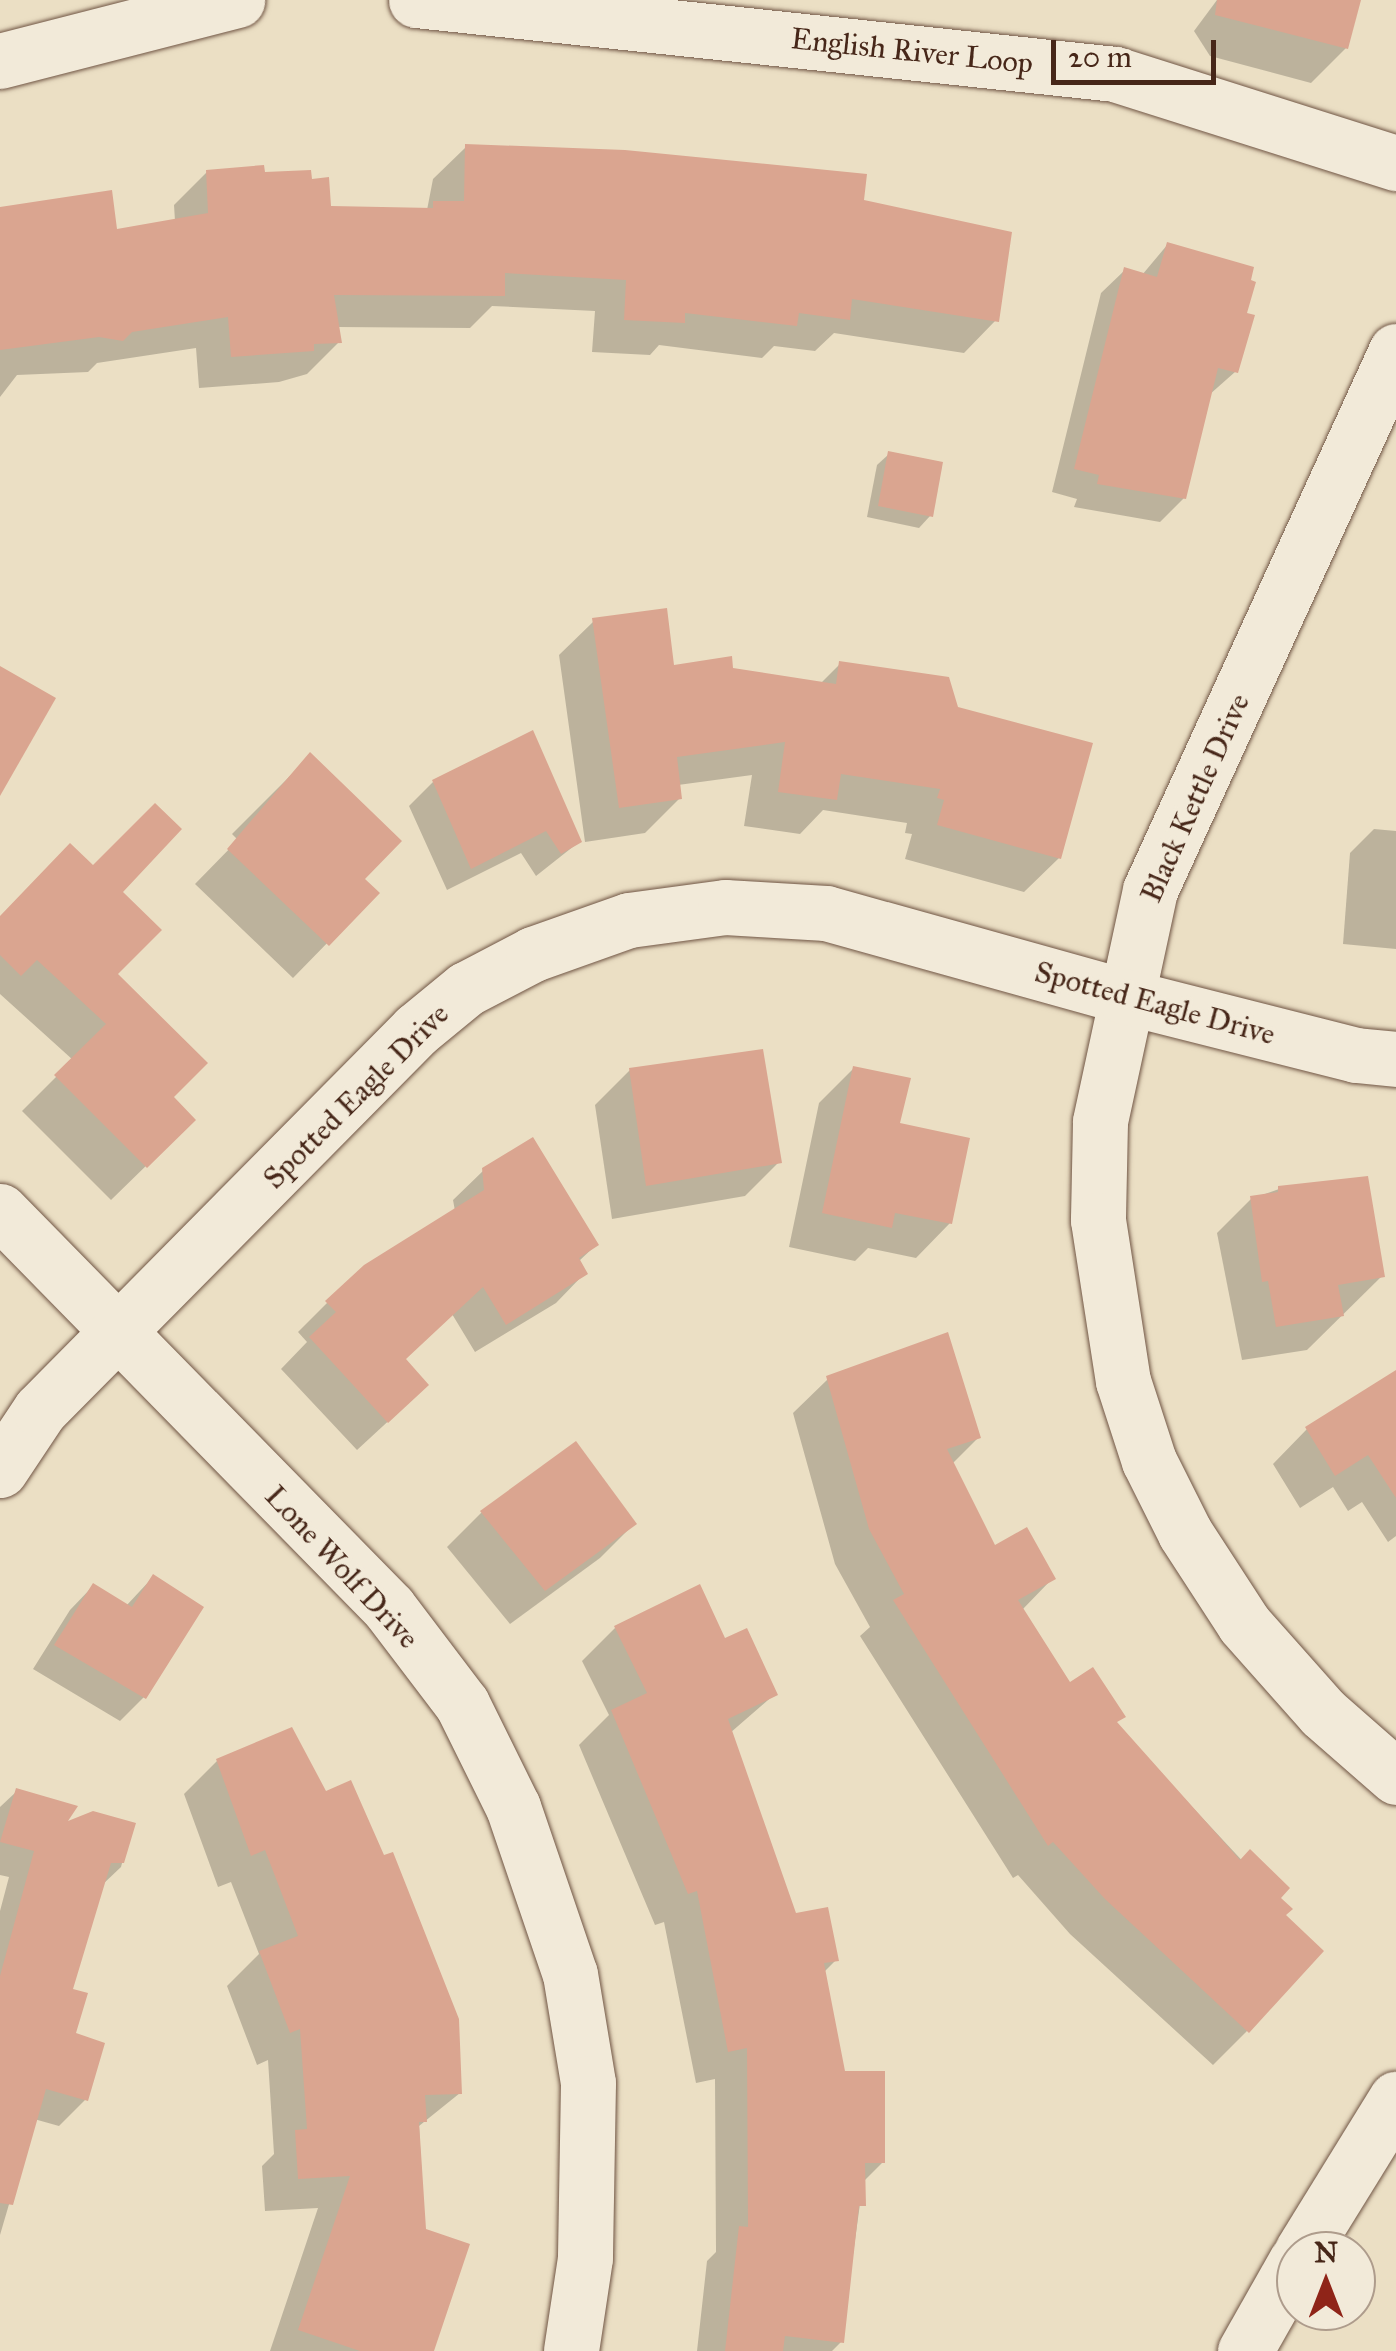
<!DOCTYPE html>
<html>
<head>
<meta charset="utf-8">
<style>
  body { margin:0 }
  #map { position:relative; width:1396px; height:2351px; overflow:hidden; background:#ebdfc4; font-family:"IM FELL Great Primer",serif }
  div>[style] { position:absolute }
  .shadow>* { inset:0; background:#0003 }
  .building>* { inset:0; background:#daa590 }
  .roads { filter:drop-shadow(0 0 2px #705544) drop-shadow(0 0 2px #705544) }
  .street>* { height:55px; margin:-27.5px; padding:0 27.5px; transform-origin:27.5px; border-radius:27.5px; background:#f2ead9 }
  span { translate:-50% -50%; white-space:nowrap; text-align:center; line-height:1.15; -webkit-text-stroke:8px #f2ead9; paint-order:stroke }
  .street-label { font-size:30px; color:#472719 }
  .north { position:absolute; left:1276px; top:2231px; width:100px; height:100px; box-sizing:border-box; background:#f2ead9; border:2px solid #ae9c8c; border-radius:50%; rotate:0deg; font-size:28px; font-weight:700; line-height:40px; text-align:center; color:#472719 }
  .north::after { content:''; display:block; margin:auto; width:35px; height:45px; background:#8f2418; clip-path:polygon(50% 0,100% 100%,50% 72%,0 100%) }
  .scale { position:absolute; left:1051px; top:40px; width:165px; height:45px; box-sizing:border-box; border:5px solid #472719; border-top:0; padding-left:12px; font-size:30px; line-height:35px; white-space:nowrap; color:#472719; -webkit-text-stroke:8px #f2ead9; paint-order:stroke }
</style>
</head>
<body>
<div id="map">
  <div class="shadow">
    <div style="clip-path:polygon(1217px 0,1358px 0,1346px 48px,1311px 83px,1210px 56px,1194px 31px)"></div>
    <div style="clip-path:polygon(466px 147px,861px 202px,996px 320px,964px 353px,834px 333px,815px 351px,774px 346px,762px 358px,659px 345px,650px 355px,592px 352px,595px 311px,492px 306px,470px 328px,337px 327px,339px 342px,307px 374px,279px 382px,199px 388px,196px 348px,97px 363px,88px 372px,17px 375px,0 397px,0 214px,115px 232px,175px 221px,174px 205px,207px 172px,310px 181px,329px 208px,427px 210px,433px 179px)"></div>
    <div style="clip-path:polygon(1168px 244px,1235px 372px,1209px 395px,1184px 498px,1160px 522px,1074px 507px,1077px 499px,1052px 492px,1101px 293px,1125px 270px,1142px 275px)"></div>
    <div style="clip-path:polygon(889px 454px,930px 516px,919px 528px,867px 517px,877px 465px)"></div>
    <div style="clip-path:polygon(594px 621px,672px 668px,820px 684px,840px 664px,956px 709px,1059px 858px,1024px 892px,905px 859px,912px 834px,905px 833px,907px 823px,823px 810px,800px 834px,744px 826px,752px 775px,678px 785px,680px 798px,645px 833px,585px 842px,559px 655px)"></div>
    <div style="clip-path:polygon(310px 756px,361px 880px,376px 893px,293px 978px,195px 884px,238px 840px,232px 834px)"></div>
    <div style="clip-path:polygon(433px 782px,579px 842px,536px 876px,521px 853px,447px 890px,409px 806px)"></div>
    <div style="clip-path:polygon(1374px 829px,1396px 831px,1396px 949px,1343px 944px,1350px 853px)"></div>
    <div style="clip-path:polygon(0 918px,115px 974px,171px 1097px,193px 1120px,111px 1200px,22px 1111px,73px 1060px,0 994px)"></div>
    <div style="clip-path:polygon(854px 1068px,897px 1125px,950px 1223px,916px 1258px,868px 1248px,855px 1261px,789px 1247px,819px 1103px)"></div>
    <div style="clip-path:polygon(630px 1070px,779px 1162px,745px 1196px,612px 1219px,595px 1105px)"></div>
    <div style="clip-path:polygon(484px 1170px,596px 1245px,578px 1262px,585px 1273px,556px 1303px,475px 1352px,452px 1314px,403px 1360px,396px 1414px,357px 1450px,281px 1369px,307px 1342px,298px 1332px,327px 1303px,455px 1211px,453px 1200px)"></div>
    <div style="clip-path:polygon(1279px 1189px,1382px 1276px,1307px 1350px,1242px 1360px,1217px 1233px,1251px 1199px)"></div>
    <div style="clip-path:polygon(1396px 1373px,1396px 1536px,1388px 1542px,1362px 1502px,1348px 1511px,1333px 1487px,1300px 1508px,1273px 1464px,1307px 1429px)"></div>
    <div style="clip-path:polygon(828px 1379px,978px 1438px,952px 1464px,994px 1548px,1052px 1579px,1022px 1610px,1069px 1686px,1115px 1724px,1277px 1898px,1283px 1915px,1247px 2031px,1213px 2065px,1070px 1934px,1018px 1875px,1013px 1878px,860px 1636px,870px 1627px,835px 1564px,793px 1413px)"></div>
    <div style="clip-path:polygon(575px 1444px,634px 1524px,600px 1558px,510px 1624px,447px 1547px,481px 1513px)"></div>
    <div style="clip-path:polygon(153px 1577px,144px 1697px,120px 1721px,33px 1669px,70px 1610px,93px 1586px,126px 1606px)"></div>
    <div style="clip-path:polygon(615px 1628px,724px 1642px,775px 1694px,730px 1733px,794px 1916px,836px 1960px,823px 1973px,843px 2073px,883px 2162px,863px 2182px,841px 2342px,832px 2351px,697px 2351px,707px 2261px,716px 2252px,715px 2079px,696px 2083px,664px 1922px,655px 1925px,579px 1745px,609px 1715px,582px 1661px)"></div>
    <div style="clip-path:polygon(217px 1761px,460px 2093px,419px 2126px,431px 2351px,270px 2351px,318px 2208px,265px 2211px,262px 2166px,274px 2154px,268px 2060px,257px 2065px,227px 1986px,259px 1954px,231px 1882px,218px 1887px,184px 1794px)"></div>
    <div style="clip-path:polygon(17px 1791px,62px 1826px,132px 1825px,121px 1867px,101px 1886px,69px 1991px,85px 2100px,59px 2126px,34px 2119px,0 2235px,0 1911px,9px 1877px,0 1875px,0 1807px)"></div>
  </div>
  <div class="building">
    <div style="clip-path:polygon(1217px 0,1361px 0,1348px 49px,1215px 15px)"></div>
    <div style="clip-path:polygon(465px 144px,625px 150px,867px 174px,864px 200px,1012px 232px,999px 322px,852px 299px,850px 320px,799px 313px,797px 326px,685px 313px,685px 323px,624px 320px,626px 280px,505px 273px,505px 296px,334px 295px,342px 343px,314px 344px,314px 351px,231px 357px,228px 317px,132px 332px,123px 341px,99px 337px,0 350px,0 207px,112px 190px,117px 229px,208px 213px,206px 170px,264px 165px,265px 172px,311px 170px,312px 179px,329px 177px,331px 206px,433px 208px,433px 201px,464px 201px)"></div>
    <div style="clip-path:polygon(1167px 242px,1254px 267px,1251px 280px,1256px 282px,1247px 313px,1255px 315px,1238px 373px,1218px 368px,1186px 499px,1097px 484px,1099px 475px,1074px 469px,1124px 267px,1157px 277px)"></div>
    <div style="clip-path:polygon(888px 451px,943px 462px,933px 517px,878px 506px)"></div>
    <div style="clip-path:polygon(667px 608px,674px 665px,732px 656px,733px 668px,836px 684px,839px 661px,949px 677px,958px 707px,1093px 743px,1061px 859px,937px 825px,944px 800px,937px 798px,940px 789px,841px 774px,837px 800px,778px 792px,785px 742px,677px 757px,682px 799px,619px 808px,592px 618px)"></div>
    <div style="clip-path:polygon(0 666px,56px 698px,0 796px)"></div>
    <div style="clip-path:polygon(533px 730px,582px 842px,561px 854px,546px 831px,471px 869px,432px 780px)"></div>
    <div style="clip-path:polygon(310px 752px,402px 841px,365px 879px,380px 893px,329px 946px,227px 849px)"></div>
    <div style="clip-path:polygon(155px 803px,182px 829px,123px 892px,162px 930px,118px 974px,208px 1063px,174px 1097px,196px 1120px,147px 1168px,54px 1075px,106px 1024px,37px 960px,21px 976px,0 955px,0 916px,70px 843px,93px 865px)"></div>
    <div style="clip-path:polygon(763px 1049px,782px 1163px,646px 1186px,629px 1068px)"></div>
    <div style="clip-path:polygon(853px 1066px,911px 1078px,900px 1123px,970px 1138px,952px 1224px,895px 1213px,892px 1228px,822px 1213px)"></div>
    <div style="clip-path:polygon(533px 1137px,599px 1245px,579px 1258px,588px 1274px,506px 1325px,483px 1287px,406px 1359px,429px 1385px,388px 1423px,309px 1337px,336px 1312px,325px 1301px,364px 1265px,484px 1190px,482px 1168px)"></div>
    <div style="clip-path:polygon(1368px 1176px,1385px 1277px,1338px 1285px,1344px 1316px,1276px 1327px,1268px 1281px,1262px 1282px,1250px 1196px,1278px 1192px,1278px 1186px)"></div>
    <div style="clip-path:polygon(948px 1332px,981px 1438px,947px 1449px,995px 1545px,1027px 1527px,1056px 1579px,1018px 1600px,1070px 1682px,1093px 1667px,1126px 1717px,1117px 1722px,1240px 1860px,1250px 1849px,1290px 1888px,1281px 1898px,1293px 1909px,1286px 1915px,1324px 1951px,1249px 2033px,1105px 1899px,1053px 1842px,1048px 1846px,893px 1600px,904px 1594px,869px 1529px,826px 1376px)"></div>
    <div style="clip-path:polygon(1396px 1370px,1396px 1498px,1368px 1455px,1335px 1476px,1305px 1427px)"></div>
    <div style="clip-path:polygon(576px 1441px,637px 1524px,545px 1591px,480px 1511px)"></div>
    <div style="clip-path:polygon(153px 1574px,204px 1607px,146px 1699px,54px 1645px,93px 1583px,132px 1607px)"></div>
    <div style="clip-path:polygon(700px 1584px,725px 1638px,747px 1628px,778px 1695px,728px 1719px,796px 1913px,828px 1907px,839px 1961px,824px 1963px,845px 2071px,885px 2071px,885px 2163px,865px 2163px,866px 2206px,859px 2206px,844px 2343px,785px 2336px,783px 2351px,725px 2351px,739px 2226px,748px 2227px,747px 2048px,728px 2052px,697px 1891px,688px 1894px,611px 1710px,647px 1693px,614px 1626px)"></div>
    <div style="clip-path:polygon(292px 1727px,326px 1791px,351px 1780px,384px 1855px,393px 1852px,459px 2019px,462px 2094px,425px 2095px,427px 2122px,419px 2122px,426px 2229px,470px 2244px,434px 2351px,360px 2351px,298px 2330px,350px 2176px,298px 2179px,295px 2130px,307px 2129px,300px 2029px,290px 2033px,259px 1951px,298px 1936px,265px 1850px,251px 1856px,216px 1759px)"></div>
    <div style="clip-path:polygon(16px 1788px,78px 1806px,68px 1821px,93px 1811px,136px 1823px,124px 1863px,111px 1863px,73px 1989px,88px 1993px,76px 2033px,105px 2043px,88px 2101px,46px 2089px,13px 2205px,0 2203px,0 1976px,34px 1851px,0 1842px)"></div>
  </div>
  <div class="roads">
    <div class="street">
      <div style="left:416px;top:0;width:703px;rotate:6.04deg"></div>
      <div style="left:1115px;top:74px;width:295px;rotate:17.6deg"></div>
      <div style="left:0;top:61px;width:245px;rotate:-14.4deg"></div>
      <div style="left:1396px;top:351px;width:592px;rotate:114.53deg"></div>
      <div style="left:1150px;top:890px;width:237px;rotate:102.2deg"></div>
      <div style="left:1100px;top:1122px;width:98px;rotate:91.2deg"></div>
      <div style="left:1098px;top:1220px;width:163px;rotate:81.2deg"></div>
      <div style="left:1123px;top:1381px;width:84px;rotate:72deg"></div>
      <div style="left:1149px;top:1461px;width:80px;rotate:63.4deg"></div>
      <div style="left:1185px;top:1533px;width:108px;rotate:57deg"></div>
      <div style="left:1244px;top:1624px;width:119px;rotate:48.4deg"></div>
      <div style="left:1323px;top:1713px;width:97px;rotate:41.2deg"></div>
      <div style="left:0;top:1211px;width:556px;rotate:45.58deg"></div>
      <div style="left:389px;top:1608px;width:121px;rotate:52.8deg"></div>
      <div style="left:462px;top:1704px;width:115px;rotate:63.7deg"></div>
      <div style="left:513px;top:1807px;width:176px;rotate:71.2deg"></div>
      <div style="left:570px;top:1974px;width:110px;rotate:80.6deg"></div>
      <div style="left:588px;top:2083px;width:175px;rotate:91deg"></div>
      <div style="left:585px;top:2258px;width:94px;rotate:98.6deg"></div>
      <div style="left:0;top:1470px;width:72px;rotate:-56.3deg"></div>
      <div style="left:40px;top:1410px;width:535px;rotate:-45.3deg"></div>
      <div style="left:416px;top:1030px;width:65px;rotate:-39.4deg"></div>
      <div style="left:466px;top:989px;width:76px;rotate:-27.6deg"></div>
      <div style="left:533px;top:954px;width:102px;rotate:-19.5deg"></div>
      <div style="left:629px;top:920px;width:97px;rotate:-7.7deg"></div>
      <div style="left:725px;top:907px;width:101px;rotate:3.4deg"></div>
      <div style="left:826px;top:913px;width:308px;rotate:15.6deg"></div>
      <div style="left:1123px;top:996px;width:240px;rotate:14.2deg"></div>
      <div style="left:1356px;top:1055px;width:40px;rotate:5.7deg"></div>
      <div style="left:1302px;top:2251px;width:179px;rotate:-58.3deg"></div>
      <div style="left:1245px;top:2351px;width:103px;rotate:-60.5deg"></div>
    </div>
  </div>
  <div class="street-label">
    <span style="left:912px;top:51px;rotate:6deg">English River Loop</span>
    <span style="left:1195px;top:798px;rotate:-66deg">Black Kettle Drive</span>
    <span style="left:1155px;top:1003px;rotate:15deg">Spotted Eagle Drive</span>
    <span style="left:356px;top:1096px;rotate:-45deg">Spotted Eagle Drive</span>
    <span style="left:342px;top:1567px;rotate:47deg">Lone Wolf Drive</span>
  </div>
  <div class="north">N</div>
  <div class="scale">20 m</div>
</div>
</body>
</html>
